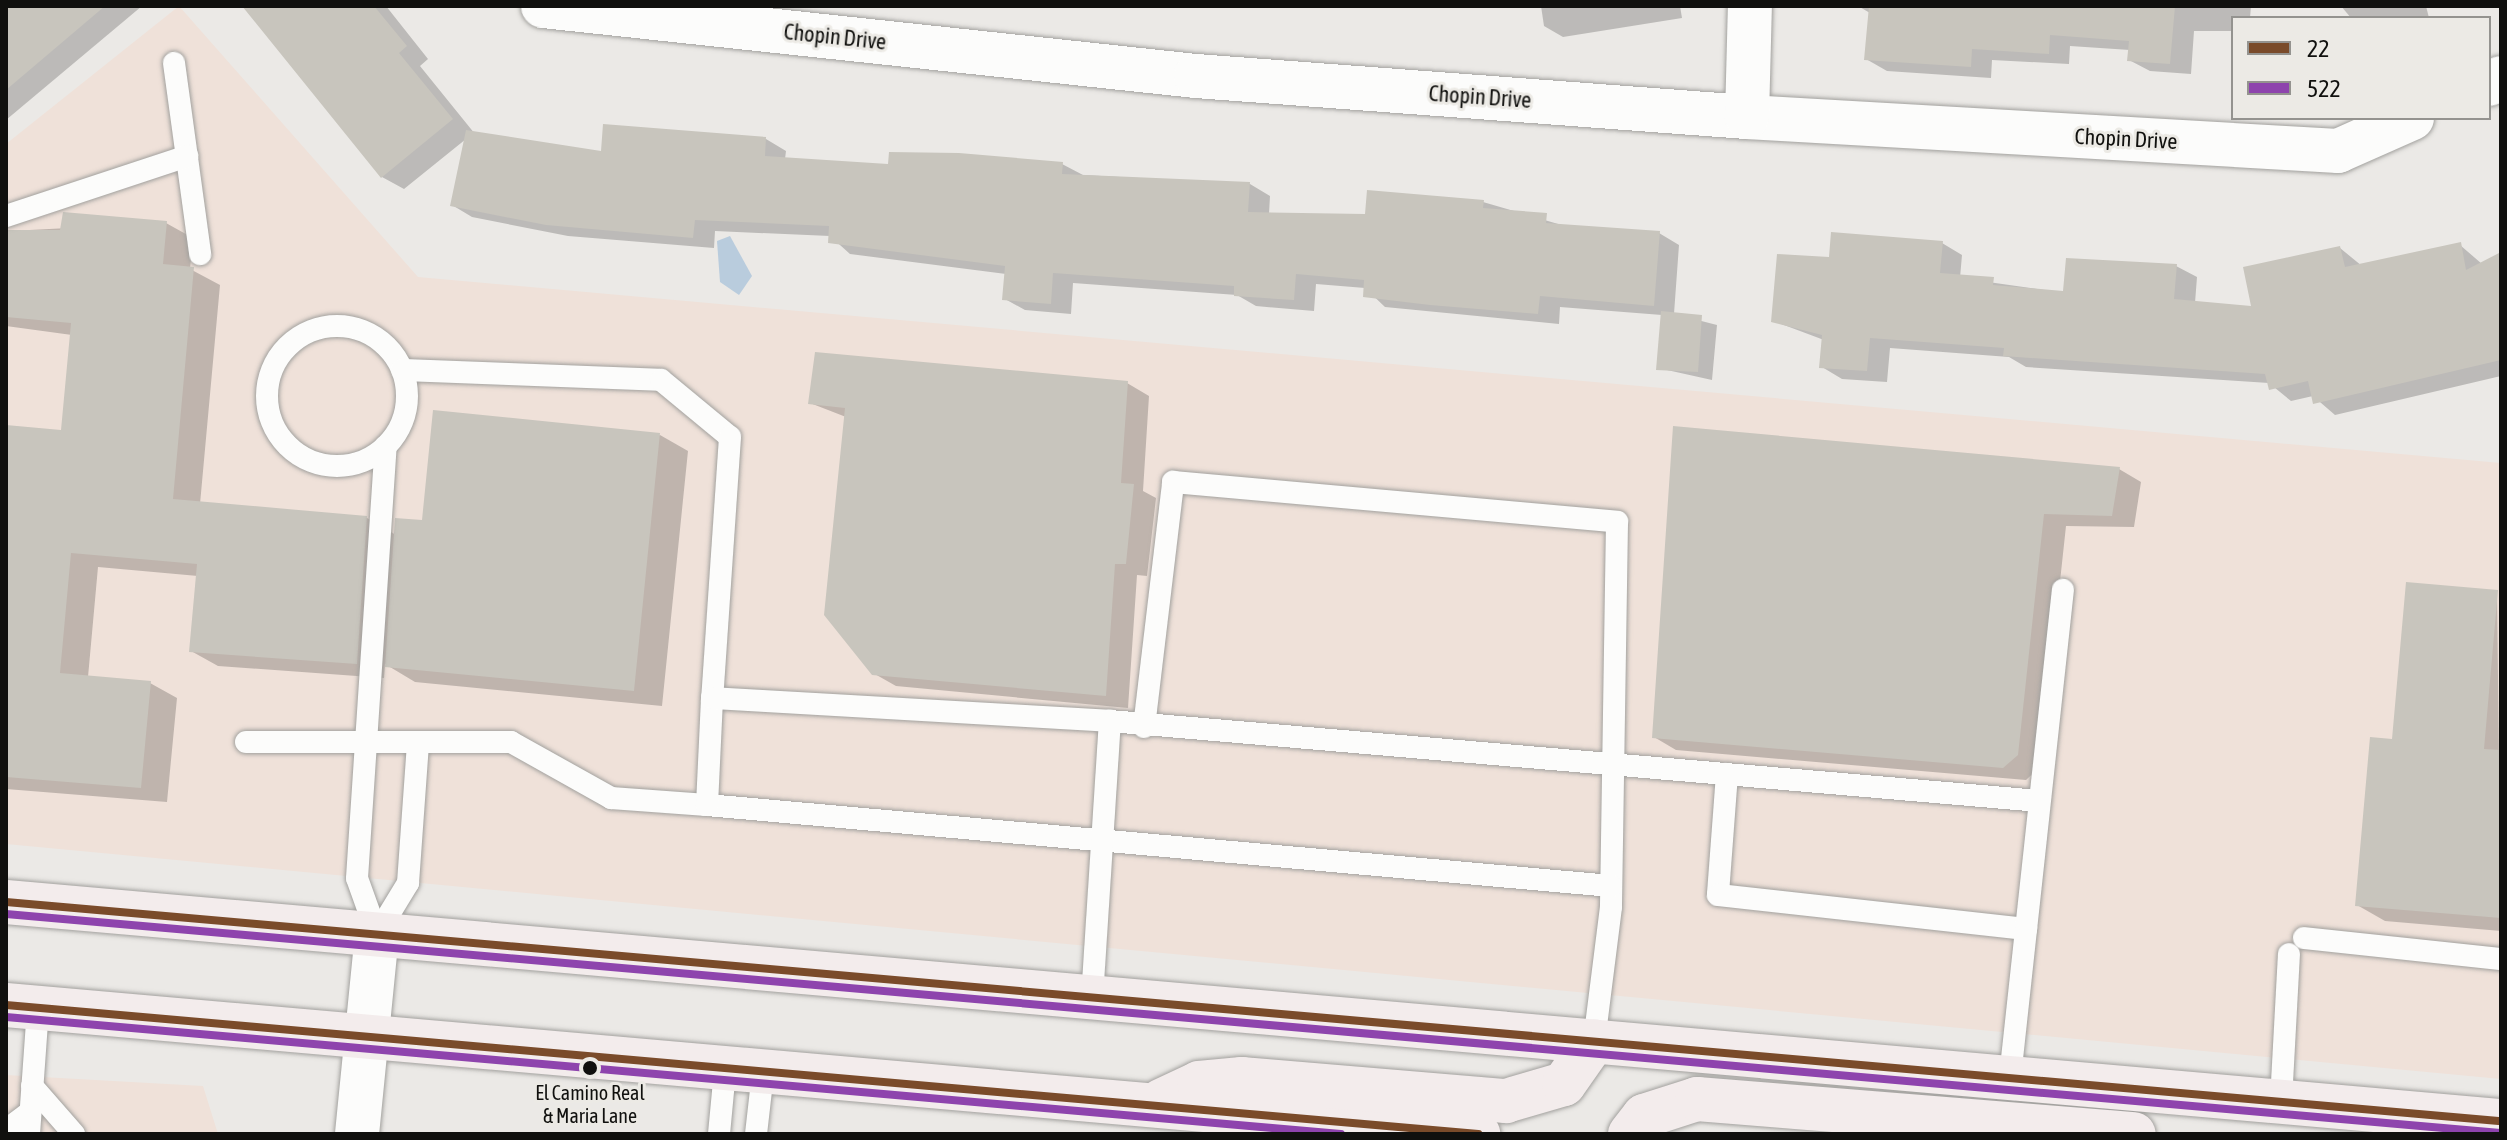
<!DOCTYPE html>
<html>
<head>
<meta charset="utf-8">
<style>
  body { margin:0 }
  #map { position:relative; width:2507px; height:1140px; overflow:hidden; background:#ebe9e6; font-family:"Asap Condensed",sans-serif }
  div>[style] { position:absolute }
  .commercial>* { inset:0; background:#efe1d9 }
  .water>* { inset:0; background:#b9ccdd }
  .shadow>* { inset:0; background:#0003 }
  .building>* { inset:0; background:#c8c5bd }
  .roads { filter:drop-shadow(0 0 2px #a2a19e) drop-shadow(0 0 2px #a2a19e) }
  .service>* { height:22px; margin:-11px; padding:0 11px; transform-origin:11px; border-radius:11px; background:#fcfcfb }
  .service>.ring { margin:-11px; padding:0; box-sizing:content-box; background:none; border:22px solid #fcfcfb; border-radius:50% }
  .minor>* { height:44px; margin:-22px; padding:0 22px; transform-origin:22px; border-radius:22px; background:#fcfcfb }
  .tertiary>* { height:44px; margin:-22px; padding:0 22px; transform-origin:22px; border-radius:22px; background:#fcfcfb }
  .primary>* { height:44px; margin:-22px; padding:0 22px; transform-origin:22px; border-radius:22px; background:#f3ecec }
  .bus-1>* { height:8px; margin:-4px; padding:0 4px; transform-origin:4px; border-radius:4px; background:#7a4b2a }
  .bus-2>* { height:8px; margin:-4px; padding:0 4px; transform-origin:4px; border-radius:4px; background:#8e44ad }
  .dots>* { width:22px; height:22px; translate:-50% -50%; box-sizing:border-box; border:4px solid #eceae5; border-radius:50% }
  span { translate:-50% -50%; white-space:nowrap; text-align:center; line-height:1.15; -webkit-text-stroke:6px #eceae5; paint-order:stroke }
  .bus-label { font-size:20px; color:#10100e }
  .street-label { font-size:22px; color:#10100e }
  .frame { position:absolute; inset:0; border:8px solid #10100e; pointer-events:none }
  .legend { position:absolute; left:2231px; top:16px; width:260px; height:104px; box-sizing:border-box; background:#eceae5; border:2px solid #94938f; margin:0; padding:10px 14px; list-style:none; font-size:24px; color:#10100e }
  .legend li { display:flex; align-items:center; gap:16px; height:40px }
  .legend b { width:40px; border:2px solid #94938f }
</style>
</head>
<body>
<div id="map">
  <div class="commercial">
    <div style="clip-path:polygon(179px 6px,418px 277px,2501px 463px,2501px 1079px,6px 844px,6px 144px)"></div>
    <div style="clip-path:polygon(6px 1075px,203px 1086px,218px 1134px,6px 1134px)"></div>
  </div>
  <div class="water">
    <div style="clip-path:polygon(730px 236px,752px 276px,739px 295px,720px 282px,717px 241px)"></div>
  </div>
  <div class="shadow">
    <div style="clip-path:polygon(6px 6px,142px 6px,6px 120px)"></div>
    <div style="clip-path:polygon(243px 6px,386px 6px,428px 59px,420px 66px,475px 134px,603px 153px,766px 139px,786px 151px,785px 159px,890px 167px,1062px 164px,1083px 175px,1250px 184px,1270px 196px,1269px 214px,1367px 216px,1483px 202px,1565px 226px,1659px 233px,1679px 245px,1674px 314px,1717px 325px,1712px 380px,1658px 368px,1662px 315px,1560px 307px,1559px 324px,1385px 307px,1365px 288px,1316px 284px,1314px 311px,1256px 306px,1237px 295px,1073px 283px,1071px 314px,1025px 310px,1005px 299px,1006px 274px,850px 254px,830px 236px,715px 231px,714px 248px,568px 236px,472px 217px,452px 205px,466px 139px,404px 189px,382px 177px)"></div>
    <div style="clip-path:polygon(1541px 6px,1680px 6px,1682px 18px,1563px 37px,1544px 26px)"></div>
    <div style="clip-path:polygon(1858px 6px,2251px 6px,2250px 18px,2233px 18px,2233px 31px,2194px 31px,2191px 74px,2150px 71px,2129px 60px,2130px 50px,2070px 46px,2069px 64px,1992px 60px,1991px 78px,1887px 71px,1866px 59px,1870px 13px)"></div>
    <div style="clip-path:polygon(2341px 6px,2426px 6px,2429px 18px,2351px 18px)"></div>
    <div style="clip-path:polygon(166px 223px,193px 238px,190px 269px,220px 285px,200px 504px,367px 518px,396px 535px,660px 435px,688px 451px,662px 706px,415px 682px,385px 664px,384px 678px,218px 666px,191px 651px,198px 576px,98px 567px,88px 677px,150px 683px,177px 698px,167px 802px,6px 789px,6px 427px,63px 432px,72px 335px,6px 326px,10px 231px)"></div>
    <div style="clip-path:polygon(1942px 243px,1962px 255px,1960px 278px,2065px 293px,2176px 266px,2197px 277px,2195px 303px,2253px 308px,2340px 248px,2362px 266px,2460px 245px,2482px 264px,2501px 255px,2501px 376px,2335px 415px,2313px 396px,2291px 401px,2269px 383px,2026px 367px,2009px 357px,1890px 348px,1887px 382px,1842px 379px,1822px 367px,1824px 340px,1773px 321px,1830px 260px)"></div>
    <div style="clip-path:polygon(1127px 383px,1149px 396px,1143px 491px,1156px 498px,1147px 576px,1137px 575px,1128px 708px,896px 686px,873px 673px,846px 417px,810px 403px)"></div>
    <div style="clip-path:polygon(2119px 469px,2141px 482px,2134px 527px,2066px 526px,2040px 767px,2026px 780px,1676px 750px,1654px 737px)"></div>
    <div style="clip-path:polygon(2497px 592px,2501px 931px,2385px 921px,2357px 905px,2394px 741px)"></div>
  </div>
  <div class="building">
    <div style="clip-path:polygon(6px 6px,105px 6px,6px 90px)"></div>
    <div style="clip-path:polygon(242px 6px,374px 6px,407px 46px,399px 53px,453px 119px,381px 178px)"></div>
    <div style="clip-path:polygon(1869px 6px,2175px 6px,2170px 64px,2127px 61px,2129px 41px,2050px 35px,2049px 54px,1972px 49px,1971px 67px,1864px 60px)"></div>
    <div style="clip-path:polygon(603px 124px,766px 137px,765px 156px,888px 164px,889px 152px,959px 153px,1063px 162px,1062px 174px,1250px 182px,1248px 212px,1365px 214px,1367px 190px,1484px 200px,1483px 208px,1547px 213px,1546px 223px,1660px 231px,1654px 306px,1540px 296px,1538px 314px,1430px 305px,1363px 297px,1364px 280px,1296px 274px,1294px 300px,1234px 296px,1234px 286px,1053px 273px,1051px 304px,1002px 300px,1005px 266px,828px 243px,829px 226px,695px 220px,693px 238px,546px 225px,450px 206px,466px 130px,601px 151px)"></div>
    <div style="clip-path:polygon(63px 212px,167px 221px,163px 264px,194px 267px,173px 499px,367px 516px,357px 664px,189px 652px,197px 564px,71px 553px,60px 673px,151px 681px,141px 788px,6px 777px,6px 425px,61px 430px,71px 323px,6px 317px,8px 230px,60px 230px)"></div>
    <div style="clip-path:polygon(1831px 232px,1943px 241px,1940px 273px,1994px 277px,1993px 285px,2063px 291px,2066px 258px,2177px 264px,2174px 299px,2251px 306px,2243px 267px,2340px 246px,2345px 267px,2461px 242px,2466px 270px,2501px 252px,2501px 360px,2313px 404px,2308px 381px,2269px 390px,2265px 374px,2003px 356px,2004px 348px,1870px 338px,1867px 371px,1819px 368px,1822px 335px,1771px 322px,1777px 254px,1829px 257px)"></div>
    <div style="clip-path:polygon(1661px 311px,1702px 315px,1698px 372px,1656px 370px)"></div>
    <div style="clip-path:polygon(815px 352px,1128px 381px,1121px 483px,1134px 484px,1126px 564px,1115px 564px,1106px 696px,872px 675px,824px 615px,845px 408px,808px 404px)"></div>
    <div style="clip-path:polygon(433px 410px,660px 433px,634px 691px,385px 667px,395px 518px,422px 520px)"></div>
    <div style="clip-path:polygon(1673px 426px,2120px 467px,2112px 516px,2044px 514px,2018px 755px,2003px 768px,1652px 738px)"></div>
    <div style="clip-path:polygon(2406px 582px,2498px 590px,2484px 749px,2501px 750px,2501px 918px,2355px 906px,2370px 737px,2392px 739px)"></div>
  </div>
  <div class="roads">
    <div class="service">
      <div style="left:174px;top:63px;width:193px;rotate:82.2deg"></div>
      <div style="left:6px;top:216px;width:191px;rotate:-18.3deg"></div>
      <div class="ring" style="left:267px;top:326px;width:118px;height:118px"></div>
      <div style="left:402px;top:370px;width:259px;rotate:2.2deg"></div>
      <div style="left:661px;top:380px;width:89px;rotate:39.6deg"></div>
      <div style="left:730px;top:437px;width:262px;rotate:93.9deg"></div>
      <div style="left:1144px;top:727px;width:247px;rotate:-83.2deg"></div>
      <div style="left:1173px;top:482px;width:446px;rotate:5.1deg"></div>
      <div style="left:1617px;top:522px;width:385px;rotate:90.9deg"></div>
      <div style="left:1611px;top:907px;width:135px;rotate:97.2deg"></div>
      <div style="left:246px;top:742px;width:265px"></div>
      <div style="left:511px;top:742px;width:115px;rotate:29.2deg"></div>
      <div style="left:611px;top:798px;width:96px;rotate:4.2deg"></div>
      <div style="left:1727px;top:774px;width:121px;rotate:94.3deg"></div>
      <div style="left:1718px;top:895px;width:310px;rotate:6.3deg"></div>
      <div style="left:1611px;top:886px;width:908px;rotate:-174.88deg"></div>
      <div style="left:707px;top:805px;width:107px;rotate:-87.3deg"></div>
      <div style="left:712px;top:698px;width:399px;rotate:3.3deg"></div>
      <div style="left:1110px;top:721px;width:933px;rotate:4.92deg"></div>
      <div style="left:377px;top:934px;width:59px;rotate:-109.7deg"></div>
      <div style="left:357px;top:878px;width:433px;rotate:-86.2deg"></div>
      <div style="left:377px;top:934px;width:60px;rotate:-58.7deg"></div>
      <div style="left:408px;top:883px;width:141px;rotate:-85.9deg"></div>
      <div style="left:2304px;top:938px;width:198px;rotate:6.1deg"></div>
      <div style="left:1092px;top:998px;width:278px;rotate:-86.3deg"></div>
      <div style="left:2010px;top:1077px;width:490px;rotate:-83.8deg"></div>
      <div style="left:32px;top:1086px;width:64px;rotate:48.8deg"></div>
      <div style="left:2281px;top:1101px;width:147px;rotate:-86.9deg"></div>
      <div style="left:6px;top:1130px;width:30px;rotate:-37deg"></div>
      <div style="left:29px;top:1134px;width:126px;rotate:-85.9deg"></div>
      <div style="left:719px;top:1134px;width:63px;rotate:-84.6deg"></div>
      <div style="left:756px;top:1134px;width:61px;rotate:-83.5deg"></div>
    </div>
    <div class="minor">
      <div style="left:543px;top:6px;width:657px;rotate:6.12deg"></div>
      <div style="left:1196px;top:76px;width:553px;rotate:4.26deg"></div>
      <div style="left:1747px;top:117px;width:592px;rotate:3.29deg"></div>
      <div style="left:2338px;top:151px;width:81px;rotate:-24deg"></div>
      <div style="left:2489px;top:84px;width:13px;rotate:-27deg"></div>
      <div style="left:1747px;top:117px;width:111px;rotate:-88.5deg"></div>
    </div>
    <div class="tertiary">
      <div style="left:357px;top:1134px;width:201px;rotate:-84.3deg"></div>
    </div>
    <div class="primary">
      <div style="left:6px;top:902px;width:2505px;rotate:5.02deg"></div>
      <div style="left:6px;top:1005px;width:1478px;rotate:5.01deg"></div>
      <div style="left:1161px;top:1101px;width:42px;rotate:-25.3deg"></div>
      <div style="left:1199px;top:1083px;width:43px;rotate:-5.3deg"></div>
      <div style="left:1242px;top:1079px;width:265px;rotate:4.8deg"></div>
      <div style="left:1506px;top:1101px;width:60px;rotate:-16.3deg"></div>
      <div style="left:1564px;top:1084px;width:52px;rotate:-55.1deg"></div>
      <div style="left:1630px;top:1134px;width:23px;rotate:-52deg"></div>
      <div style="left:1644px;top:1116px;width:56px;rotate:-17.8deg"></div>
      <div style="left:1697px;top:1099px;width:438px;rotate:4.6deg"></div>
    </div>
  </div>
  <div class="bus-1">
    <div style="left:6px;top:902px;width:2505px;rotate:5.02deg"></div>
    <div style="left:6px;top:1005px;width:1478px;rotate:5.01deg"></div>
  </div>
  <div class="bus-2">
    <div style="left:6px;top:914px;width:2504px;rotate:5.02deg"></div>
    <div style="left:6px;top:1017px;width:1340px;rotate:5.01deg"></div>
  </div>
  <div class="dots">
    <div style="left:590px;top:1068px;background:#10100e"></div>
  </div>
  <div class="bus-label">
    <span style="left:590px;top:1104px">El Camino Real<br>&amp; Maria Lane</span>
  </div>
  <div class="street-label">
    <span style="left:835px;top:37px;rotate:6deg">Chopin Drive</span>
    <span style="left:1480px;top:97px;rotate:4deg">Chopin Drive</span>
    <span style="left:2126px;top:139px;rotate:3deg">Chopin Drive</span>
  </div>
  <div class="frame"></div>
  <ul class="legend">
  <li><b style="height:10px;background:#7a4b2a"></b>22</li>
  <li><b style="height:10px;background:#8e44ad"></b>522</li>
  </ul>
</div>
</body>
</html>
